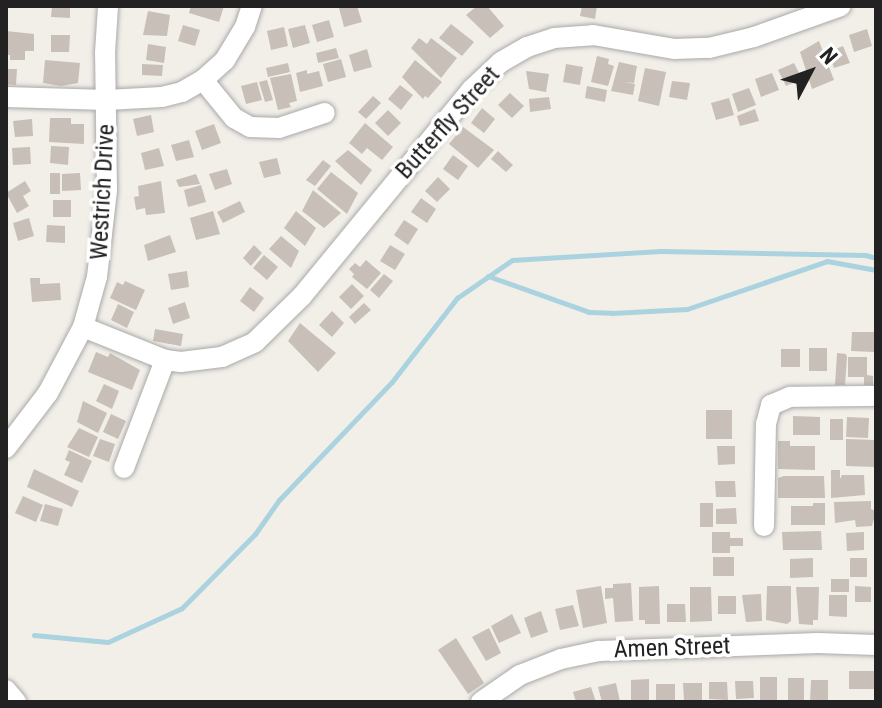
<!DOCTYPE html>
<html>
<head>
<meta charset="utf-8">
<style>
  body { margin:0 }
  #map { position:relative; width:882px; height:708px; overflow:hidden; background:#f2efe9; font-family:"Roboto Condensed",sans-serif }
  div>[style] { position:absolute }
  .stream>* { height:5px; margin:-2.5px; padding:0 2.5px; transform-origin:2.5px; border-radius:2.5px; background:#aad3df }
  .building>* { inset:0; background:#c7bfb8 }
  .roads { filter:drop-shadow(0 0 2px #a9a9a9) drop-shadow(0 0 2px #a9a9a9) }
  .minor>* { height:20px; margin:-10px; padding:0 10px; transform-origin:10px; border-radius:10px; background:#fff }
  span { translate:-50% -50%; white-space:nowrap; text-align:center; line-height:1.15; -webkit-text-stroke:7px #fff; paint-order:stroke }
  .street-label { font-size:24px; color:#222 }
  .frame { position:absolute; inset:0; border:8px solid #222; pointer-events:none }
  .north { position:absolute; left:770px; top:32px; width:80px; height:80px; -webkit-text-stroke:6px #fff; paint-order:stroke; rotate:49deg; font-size:22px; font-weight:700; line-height:32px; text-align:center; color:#222 }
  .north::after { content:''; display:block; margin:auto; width:28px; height:36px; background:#222; clip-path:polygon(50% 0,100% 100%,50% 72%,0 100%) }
</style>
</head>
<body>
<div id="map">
  <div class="stream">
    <div style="left:488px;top:276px;width:107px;rotate:19.6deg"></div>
    <div style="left:589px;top:312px;width:23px;rotate:2deg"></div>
    <div style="left:612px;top:313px;width:75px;rotate:-3.1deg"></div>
    <div style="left:687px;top:309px;width:148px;rotate:-18.9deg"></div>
    <div style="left:827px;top:261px;width:50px;rotate:10.4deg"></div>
    <div style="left:34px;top:635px;width:74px;rotate:5.4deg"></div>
    <div style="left:108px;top:642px;width:81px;rotate:-24.7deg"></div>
    <div style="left:182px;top:608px;width:104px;rotate:-45.4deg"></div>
    <div style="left:255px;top:534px;width:42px;rotate:-54.8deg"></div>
    <div style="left:279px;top:500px;width:162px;rotate:-46.3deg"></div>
    <div style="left:391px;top:383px;width:108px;rotate:-52.2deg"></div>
    <div style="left:457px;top:298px;width:67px;rotate:-34.6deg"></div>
    <div style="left:512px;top:260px;width:149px;rotate:-3.5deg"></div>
    <div style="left:661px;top:251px;width:204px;rotate:1.1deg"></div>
    <div style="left:865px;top:255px;width:11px;rotate:15deg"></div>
  </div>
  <div class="building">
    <div style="clip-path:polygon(52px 6px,70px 6px,70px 18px,51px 17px)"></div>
    <div style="clip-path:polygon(191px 6px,224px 6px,219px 22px,189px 13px)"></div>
    <div style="clip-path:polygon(357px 6px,362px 22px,344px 27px,339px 8px)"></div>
    <div style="clip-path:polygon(477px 6px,487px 6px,504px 26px,490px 38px,466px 15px)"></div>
    <div style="clip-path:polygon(582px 6px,597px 6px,595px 19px,580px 16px)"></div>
    <div style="clip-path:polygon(148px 11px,170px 15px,167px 36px,143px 35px)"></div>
    <div style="clip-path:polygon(329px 20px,334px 37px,317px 42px,312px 25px)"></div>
    <div style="clip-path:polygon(451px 24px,474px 42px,462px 56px,439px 38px)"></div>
    <div style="clip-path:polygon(183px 25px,200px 30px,195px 46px,178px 41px)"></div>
    <div style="clip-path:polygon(305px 25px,310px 43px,293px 48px,288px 29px)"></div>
    <div style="clip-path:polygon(284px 27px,288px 46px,271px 50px,267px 31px)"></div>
    <div style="clip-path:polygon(867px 29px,872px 46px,854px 52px,849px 35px)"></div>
    <div style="clip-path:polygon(6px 31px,34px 34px,34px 51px,25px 51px,25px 60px,10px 60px,10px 55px,6px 55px)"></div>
    <div style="clip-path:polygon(51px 35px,70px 35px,69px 52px,51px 52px)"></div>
    <div style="clip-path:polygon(419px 38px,427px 44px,431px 38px,457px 58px,441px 78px,411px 48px)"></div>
    <div style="clip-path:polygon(819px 41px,834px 80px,812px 89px,800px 52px)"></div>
    <div style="clip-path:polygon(148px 44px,166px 47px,164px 63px,146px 60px)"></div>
    <div style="clip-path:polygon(843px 46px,850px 63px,834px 68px,828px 52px)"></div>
    <div style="clip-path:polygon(336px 48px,339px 58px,318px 63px,316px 53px)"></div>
    <div style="clip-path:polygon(367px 49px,372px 67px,354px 72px,349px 55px)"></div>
    <div style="clip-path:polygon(597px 56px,609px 59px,608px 64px,614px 66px,608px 86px,591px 82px)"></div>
    <div style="clip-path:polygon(341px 59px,346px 77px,328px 82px,323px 64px)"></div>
    <div style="clip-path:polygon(45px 60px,80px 63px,78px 83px,61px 86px,43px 83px)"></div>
    <div style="clip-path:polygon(415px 60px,442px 82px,428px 98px,425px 96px,423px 99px,402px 77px)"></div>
    <div style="clip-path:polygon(619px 62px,637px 66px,634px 83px,624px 82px,635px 84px,633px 95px,611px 91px)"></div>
    <div style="clip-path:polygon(288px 63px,290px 72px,268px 77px,266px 68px)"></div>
    <div style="clip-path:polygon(794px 63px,802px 79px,786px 86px,778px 70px)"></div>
    <div style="clip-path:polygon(142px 64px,163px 65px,162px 76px,142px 75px)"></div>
    <div style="clip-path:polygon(566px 64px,583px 67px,580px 85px,563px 82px)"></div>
    <div style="clip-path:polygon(645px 68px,666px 72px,659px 106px,638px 101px)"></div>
    <div style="clip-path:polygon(6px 69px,17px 69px,16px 85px,6px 84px)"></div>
    <div style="clip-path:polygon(307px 70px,307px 74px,319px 71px,323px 86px,300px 92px,296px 73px)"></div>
    <div style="clip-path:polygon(526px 71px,549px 74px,546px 92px,529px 89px)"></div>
    <div style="clip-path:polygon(772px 73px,779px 90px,761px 97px,755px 79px)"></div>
    <div style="clip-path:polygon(291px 74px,297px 101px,289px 103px,291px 107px,278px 110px,270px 78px)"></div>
    <div style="clip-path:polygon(267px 80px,273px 100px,265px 102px,259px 82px)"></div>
    <div style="clip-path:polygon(672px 81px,690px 83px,687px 100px,669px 97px)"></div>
    <div style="clip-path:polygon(257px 82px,262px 100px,246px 104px,241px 86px)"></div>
    <div style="clip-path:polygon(400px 85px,413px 95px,401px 110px,388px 99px)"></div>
    <div style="clip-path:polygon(587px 86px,607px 90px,605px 102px,585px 98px)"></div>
    <div style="clip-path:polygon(749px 88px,756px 105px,738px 112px,732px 94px)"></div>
    <div style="clip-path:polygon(510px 93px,524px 106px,512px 118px,498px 105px)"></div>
    <div style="clip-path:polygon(373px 96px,381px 103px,366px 119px,358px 112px)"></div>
    <div style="clip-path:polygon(549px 97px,551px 109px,530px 112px,529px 99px)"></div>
    <div style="clip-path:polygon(729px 98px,734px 115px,716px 120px,711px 103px)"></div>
    <div style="clip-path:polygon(482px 108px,495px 119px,484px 133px,471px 123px)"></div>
    <div style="clip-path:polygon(755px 109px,759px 121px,740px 126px,737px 116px)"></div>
    <div style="clip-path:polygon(388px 110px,401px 123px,388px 136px,375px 123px)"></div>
    <div style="clip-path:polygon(151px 115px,154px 132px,137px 136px,133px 119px)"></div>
    <div style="clip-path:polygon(50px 118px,71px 118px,71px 124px,84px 124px,84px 144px,49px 142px)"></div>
    <div style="clip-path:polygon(32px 119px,33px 136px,15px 137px,13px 121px)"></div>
    <div style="clip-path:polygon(365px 123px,393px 147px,382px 160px,367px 148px,362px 154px,349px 143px)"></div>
    <div style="clip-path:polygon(214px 124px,221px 143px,202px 150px,195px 131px)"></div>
    <div style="clip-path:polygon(463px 127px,494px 150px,478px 168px,449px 144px)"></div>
    <div style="clip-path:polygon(189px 140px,194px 157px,176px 161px,171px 145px)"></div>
    <div style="clip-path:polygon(51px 146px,69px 147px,68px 165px,50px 163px)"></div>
    <div style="clip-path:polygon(30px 147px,31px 164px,13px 165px,12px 148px)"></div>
    <div style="clip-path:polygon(159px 148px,164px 166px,145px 170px,141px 153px)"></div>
    <div style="clip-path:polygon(348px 150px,372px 170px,361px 185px,335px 161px)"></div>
    <div style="clip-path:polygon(498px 151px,513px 165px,506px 172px,491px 159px)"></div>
    <div style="clip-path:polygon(453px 155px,468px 166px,458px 180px,443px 169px)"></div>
    <div style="clip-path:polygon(277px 158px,281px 174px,264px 178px,259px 162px)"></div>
    <div style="clip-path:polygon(323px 160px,331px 166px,315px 186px,306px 180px)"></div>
    <div style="clip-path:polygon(227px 169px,232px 184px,215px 190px,209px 174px)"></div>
    <div style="clip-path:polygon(331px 172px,358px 193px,347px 214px,317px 189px)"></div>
    <div style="clip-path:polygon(50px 173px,60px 173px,60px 194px,50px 194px)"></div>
    <div style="clip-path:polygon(80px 173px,81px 190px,62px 191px,62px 174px)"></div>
    <div style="clip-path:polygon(196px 174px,200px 184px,179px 187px,176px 180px)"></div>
    <div style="clip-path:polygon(438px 177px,450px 189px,437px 202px,425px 191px)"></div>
    <div style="clip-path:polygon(25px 181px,31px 191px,23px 196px,29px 206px,17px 213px,6px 193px)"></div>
    <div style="clip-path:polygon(161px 181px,165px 213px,146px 215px,145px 208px,136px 210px,134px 197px,139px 196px,138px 186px)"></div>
    <div style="clip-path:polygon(201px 185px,206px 202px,188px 207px,184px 190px)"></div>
    <div style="clip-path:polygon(313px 190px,341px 213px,324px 228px,302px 211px)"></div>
    <div style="clip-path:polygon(421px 198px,436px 209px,427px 223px,411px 212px)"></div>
    <div style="clip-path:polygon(53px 200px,71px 200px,71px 217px,53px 217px)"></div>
    <div style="clip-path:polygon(240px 201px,245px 212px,223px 223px,217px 212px)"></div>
    <div style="clip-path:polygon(213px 211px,220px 234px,196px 240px,190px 218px)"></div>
    <div style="clip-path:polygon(296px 211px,316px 228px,305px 246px,284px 228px)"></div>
    <div style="clip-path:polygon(29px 218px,34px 236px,18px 241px,13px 223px)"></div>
    <div style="clip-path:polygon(404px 220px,418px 229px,408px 245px,394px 235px)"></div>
    <div style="clip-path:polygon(47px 225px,65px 226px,65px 243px,46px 242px)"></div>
    <div style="clip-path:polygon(170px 235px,176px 252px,148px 261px,144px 245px)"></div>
    <div style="clip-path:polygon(281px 236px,299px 251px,291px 268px,269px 249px)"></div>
    <div style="clip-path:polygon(254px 245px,262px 253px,251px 266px,243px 258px)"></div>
    <div style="clip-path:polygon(390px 245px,405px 254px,395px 270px,380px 261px)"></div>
    <div style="clip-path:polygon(264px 255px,278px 267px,267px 280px,253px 268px)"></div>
    <div style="clip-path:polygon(366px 260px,381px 273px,367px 289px,352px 277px,354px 274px,349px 269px,355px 263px,360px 267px)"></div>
    <div style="clip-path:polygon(187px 271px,189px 287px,171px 290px,168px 274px)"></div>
    <div style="clip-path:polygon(384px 274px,393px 281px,379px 298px,370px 290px)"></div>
    <div style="clip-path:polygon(30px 278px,40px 278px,40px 284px,60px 283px,61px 300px,32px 302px)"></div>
    <div style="clip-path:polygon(125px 281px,145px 290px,136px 310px,110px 298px,117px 282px,123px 285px)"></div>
    <div style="clip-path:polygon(352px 284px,364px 296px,351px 309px,339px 297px)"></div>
    <div style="clip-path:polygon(250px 287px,264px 298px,254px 312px,240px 301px)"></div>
    <div style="clip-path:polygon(185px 302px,190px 318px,173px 324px,168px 308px)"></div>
    <div style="clip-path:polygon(364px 303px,371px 310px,355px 324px,349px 317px)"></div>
    <div style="clip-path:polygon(118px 304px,134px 312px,127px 328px,111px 320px)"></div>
    <div style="clip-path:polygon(332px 311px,344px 323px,332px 337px,319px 325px)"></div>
    <div style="clip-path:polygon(300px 323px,336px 353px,318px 372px,288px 341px)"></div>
    <div style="clip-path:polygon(155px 329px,183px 334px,181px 346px,153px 341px)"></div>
    <div style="clip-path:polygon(852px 332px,874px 332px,874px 352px,851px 351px)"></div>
    <div style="clip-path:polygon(809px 348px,827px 348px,827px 371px,809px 371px)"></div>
    <div style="clip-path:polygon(781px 349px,800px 349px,800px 367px,781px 367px)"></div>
    <div style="clip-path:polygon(96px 352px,108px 357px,110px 353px,140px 370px,132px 390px,88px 372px)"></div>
    <div style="clip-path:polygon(837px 353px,846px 354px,847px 357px,845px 385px,835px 385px)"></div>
    <div style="clip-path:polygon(848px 357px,867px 357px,867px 375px,873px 376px,873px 386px,864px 385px,864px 377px,848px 377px)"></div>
    <div style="clip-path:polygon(104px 384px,119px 391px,112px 409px,96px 401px)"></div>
    <div style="clip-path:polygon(83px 401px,107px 413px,98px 433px,77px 422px)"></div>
    <div style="clip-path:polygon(706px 410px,732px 410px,732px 439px,706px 439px)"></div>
    <div style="clip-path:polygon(111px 414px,126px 421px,118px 439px,103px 432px)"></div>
    <div style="clip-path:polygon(793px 416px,820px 417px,820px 435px,793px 435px)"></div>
    <div style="clip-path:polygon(847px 417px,869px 418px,868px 438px,846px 437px)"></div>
    <div style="clip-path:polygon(830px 419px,843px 419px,843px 440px,830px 440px)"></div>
    <div style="clip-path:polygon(79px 428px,98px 437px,89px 457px,67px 447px)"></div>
    <div style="clip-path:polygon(100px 439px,115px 444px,109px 462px,93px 456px)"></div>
    <div style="clip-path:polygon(846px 439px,876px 440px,876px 467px,846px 466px)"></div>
    <div style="clip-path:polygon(778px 441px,790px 441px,790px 446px,815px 446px,815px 470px,778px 469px)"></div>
    <div style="clip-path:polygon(717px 446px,735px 446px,735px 464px,718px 465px)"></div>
    <div style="clip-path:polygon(69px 450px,92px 461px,82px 483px,64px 475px,70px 462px,65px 460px)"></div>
    <div style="clip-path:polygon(34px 469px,79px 491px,72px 507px,27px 487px)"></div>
    <div style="clip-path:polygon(831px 470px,840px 470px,840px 479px,842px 475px,864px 475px,865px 495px,831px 498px)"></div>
    <div style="clip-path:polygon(784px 476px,824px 476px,825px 498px,778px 498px,778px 478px)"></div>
    <div style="clip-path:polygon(715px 481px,735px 481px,736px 497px,716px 497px)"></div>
    <div style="clip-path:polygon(23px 496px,43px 505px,36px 522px,15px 513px)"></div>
    <div style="clip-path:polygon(871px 501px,871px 509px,876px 511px,872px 526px,856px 527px,855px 520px,835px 523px,834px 502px)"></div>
    <div style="clip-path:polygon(700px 503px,713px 503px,713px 527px,700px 527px)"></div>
    <div style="clip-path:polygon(813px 503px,825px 503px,825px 525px,791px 525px,791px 506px,813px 506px)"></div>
    <div style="clip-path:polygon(45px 504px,63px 509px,58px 526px,40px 521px)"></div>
    <div style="clip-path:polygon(736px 508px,737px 524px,716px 524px,716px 509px)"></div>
    <div style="clip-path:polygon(821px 531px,822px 550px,783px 550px,782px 532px)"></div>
    <div style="clip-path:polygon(712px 532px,730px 532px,730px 538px,743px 538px,743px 546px,730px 546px,730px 553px,712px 553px)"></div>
    <div style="clip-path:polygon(864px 532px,864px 550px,847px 551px,846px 533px)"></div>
    <div style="clip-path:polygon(713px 557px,734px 557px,734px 576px,713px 576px)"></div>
    <div style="clip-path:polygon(813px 558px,813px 577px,790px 578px,790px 559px)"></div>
    <div style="clip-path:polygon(850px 558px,867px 558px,867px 577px,850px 577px)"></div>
    <div style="clip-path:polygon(831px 579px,849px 579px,849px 592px,831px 592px)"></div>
    <div style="clip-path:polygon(631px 583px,633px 621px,615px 622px,613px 598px,605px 599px,605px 588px,613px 588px,613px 584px)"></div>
    <div style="clip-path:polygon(601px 586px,607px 623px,583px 628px,576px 590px)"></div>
    <div style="clip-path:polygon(659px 586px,660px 624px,645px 624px,645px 620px,639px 620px,639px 587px)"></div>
    <div style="clip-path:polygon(767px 586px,791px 586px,791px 621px,787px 624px,766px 620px)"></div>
    <div style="clip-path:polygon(855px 586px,871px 587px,871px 602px,855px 602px)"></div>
    <div style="clip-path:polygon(690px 587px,711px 587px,712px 621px,690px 622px)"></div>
    <div style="clip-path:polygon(796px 587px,819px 587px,818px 620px,813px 620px,813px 625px,799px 624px)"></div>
    <div style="clip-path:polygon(761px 594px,762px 621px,746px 622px,742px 595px)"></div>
    <div style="clip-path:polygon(829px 595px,847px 595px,847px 617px,829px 616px)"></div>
    <div style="clip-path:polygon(718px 596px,736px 596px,736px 614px,718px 614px)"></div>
    <div style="clip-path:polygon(667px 604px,685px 604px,686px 622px,667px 622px)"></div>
    <div style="clip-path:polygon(573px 605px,579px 626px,560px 630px,555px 609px)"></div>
    <div style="clip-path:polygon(541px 611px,548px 632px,531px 638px,524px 618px)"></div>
    <div style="clip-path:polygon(512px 614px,521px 633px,499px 643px,491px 626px)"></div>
    <div style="clip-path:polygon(489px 628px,501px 653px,486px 661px,472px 637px)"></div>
    <div style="clip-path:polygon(456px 638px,484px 683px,468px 694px,438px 650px)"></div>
    <div style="clip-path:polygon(849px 671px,875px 671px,875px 689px,849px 689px)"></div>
    <div style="clip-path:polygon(760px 677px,777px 677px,777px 701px,760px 701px)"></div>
    <div style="clip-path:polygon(788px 678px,804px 678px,804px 702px,788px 702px)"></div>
    <div style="clip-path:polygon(649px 679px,649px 702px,631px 702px,631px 680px)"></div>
    <div style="clip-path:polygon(811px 680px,828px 680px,828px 702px,810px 702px)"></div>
    <div style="clip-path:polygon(735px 681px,753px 681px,754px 698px,736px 699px)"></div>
    <div style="clip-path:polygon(709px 682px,727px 682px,728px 700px,709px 699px)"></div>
    <div style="clip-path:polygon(616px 683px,620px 702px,602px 702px,598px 687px)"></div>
    <div style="clip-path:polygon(683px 683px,702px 683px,702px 701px,684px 701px)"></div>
    <div style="clip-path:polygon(656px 684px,675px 684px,675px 702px,656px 702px)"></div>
    <div style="clip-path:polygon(591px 687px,596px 702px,576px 702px,573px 692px)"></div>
  </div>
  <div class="roads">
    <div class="minor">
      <div style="left:203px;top:80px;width:49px;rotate:50.8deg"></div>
      <div style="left:234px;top:118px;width:18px;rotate:29deg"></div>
      <div style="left:250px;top:127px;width:29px;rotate:2deg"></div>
      <div style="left:279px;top:128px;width:48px;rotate:-18.1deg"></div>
      <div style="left:6px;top:97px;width:101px;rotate:1.7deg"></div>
      <div style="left:107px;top:100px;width:55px;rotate:-3.1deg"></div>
      <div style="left:162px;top:97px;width:21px;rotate:-14deg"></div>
      <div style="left:182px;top:92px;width:24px;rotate:-30deg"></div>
      <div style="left:203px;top:80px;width:30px;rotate:-42deg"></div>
      <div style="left:225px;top:60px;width:39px;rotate:-59deg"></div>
      <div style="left:245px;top:27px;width:22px;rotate:-72deg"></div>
      <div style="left:83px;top:327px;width:88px;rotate:21.9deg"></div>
      <div style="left:165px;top:360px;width:16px;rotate:7deg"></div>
      <div style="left:181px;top:362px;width:41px;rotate:-7deg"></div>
      <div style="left:222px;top:357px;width:36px;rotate:-24deg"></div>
      <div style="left:255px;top:342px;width:66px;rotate:-44.4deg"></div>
      <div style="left:302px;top:296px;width:266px;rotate:-50.6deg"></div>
      <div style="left:471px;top:90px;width:41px;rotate:-43deg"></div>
      <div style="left:501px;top:62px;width:30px;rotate:-30deg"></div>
      <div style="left:527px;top:47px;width:28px;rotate:-18deg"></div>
      <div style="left:554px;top:38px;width:39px;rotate:-4deg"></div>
      <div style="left:593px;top:35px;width:82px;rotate:9.8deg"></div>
      <div style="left:674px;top:49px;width:35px;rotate:-2deg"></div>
      <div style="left:709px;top:48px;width:46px;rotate:-13.7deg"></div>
      <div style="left:754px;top:37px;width:92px;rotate:-19.6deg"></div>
      <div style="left:6px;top:448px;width:69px;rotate:-52.6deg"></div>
      <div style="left:48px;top:393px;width:75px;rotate:-62.1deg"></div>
      <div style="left:83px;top:327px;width:52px;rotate:-74.4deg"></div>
      <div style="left:97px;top:277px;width:88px;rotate:-83.4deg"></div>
      <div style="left:107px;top:190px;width:137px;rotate:-90.8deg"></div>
      <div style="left:105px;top:53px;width:47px;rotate:-86.3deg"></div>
      <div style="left:124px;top:468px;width:116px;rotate:-69.2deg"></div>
      <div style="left:764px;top:526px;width:102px;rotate:-88.9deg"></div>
      <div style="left:766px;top:424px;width:20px;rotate:-75deg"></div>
      <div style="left:771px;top:405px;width:21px;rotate:-23deg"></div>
      <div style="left:790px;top:397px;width:86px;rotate:-0.7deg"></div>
      <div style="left:6px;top:690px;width:16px;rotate:50deg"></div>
      <div style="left:481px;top:702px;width:47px;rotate:-34.7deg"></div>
      <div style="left:520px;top:675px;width:44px;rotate:-21.3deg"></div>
      <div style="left:561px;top:659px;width:39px;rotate:-12deg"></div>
      <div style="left:599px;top:651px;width:219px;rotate:-2.1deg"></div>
      <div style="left:818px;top:643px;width:58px;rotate:2deg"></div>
    </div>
  </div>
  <div class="street-label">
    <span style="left:448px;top:123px;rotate:-48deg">Butterfly Street</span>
    <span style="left:103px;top:192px;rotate:-87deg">Westrich Drive</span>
    <span style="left:672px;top:648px;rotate:-2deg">Amen Street</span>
  </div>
  <div class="frame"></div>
  <div class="north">N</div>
</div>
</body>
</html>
